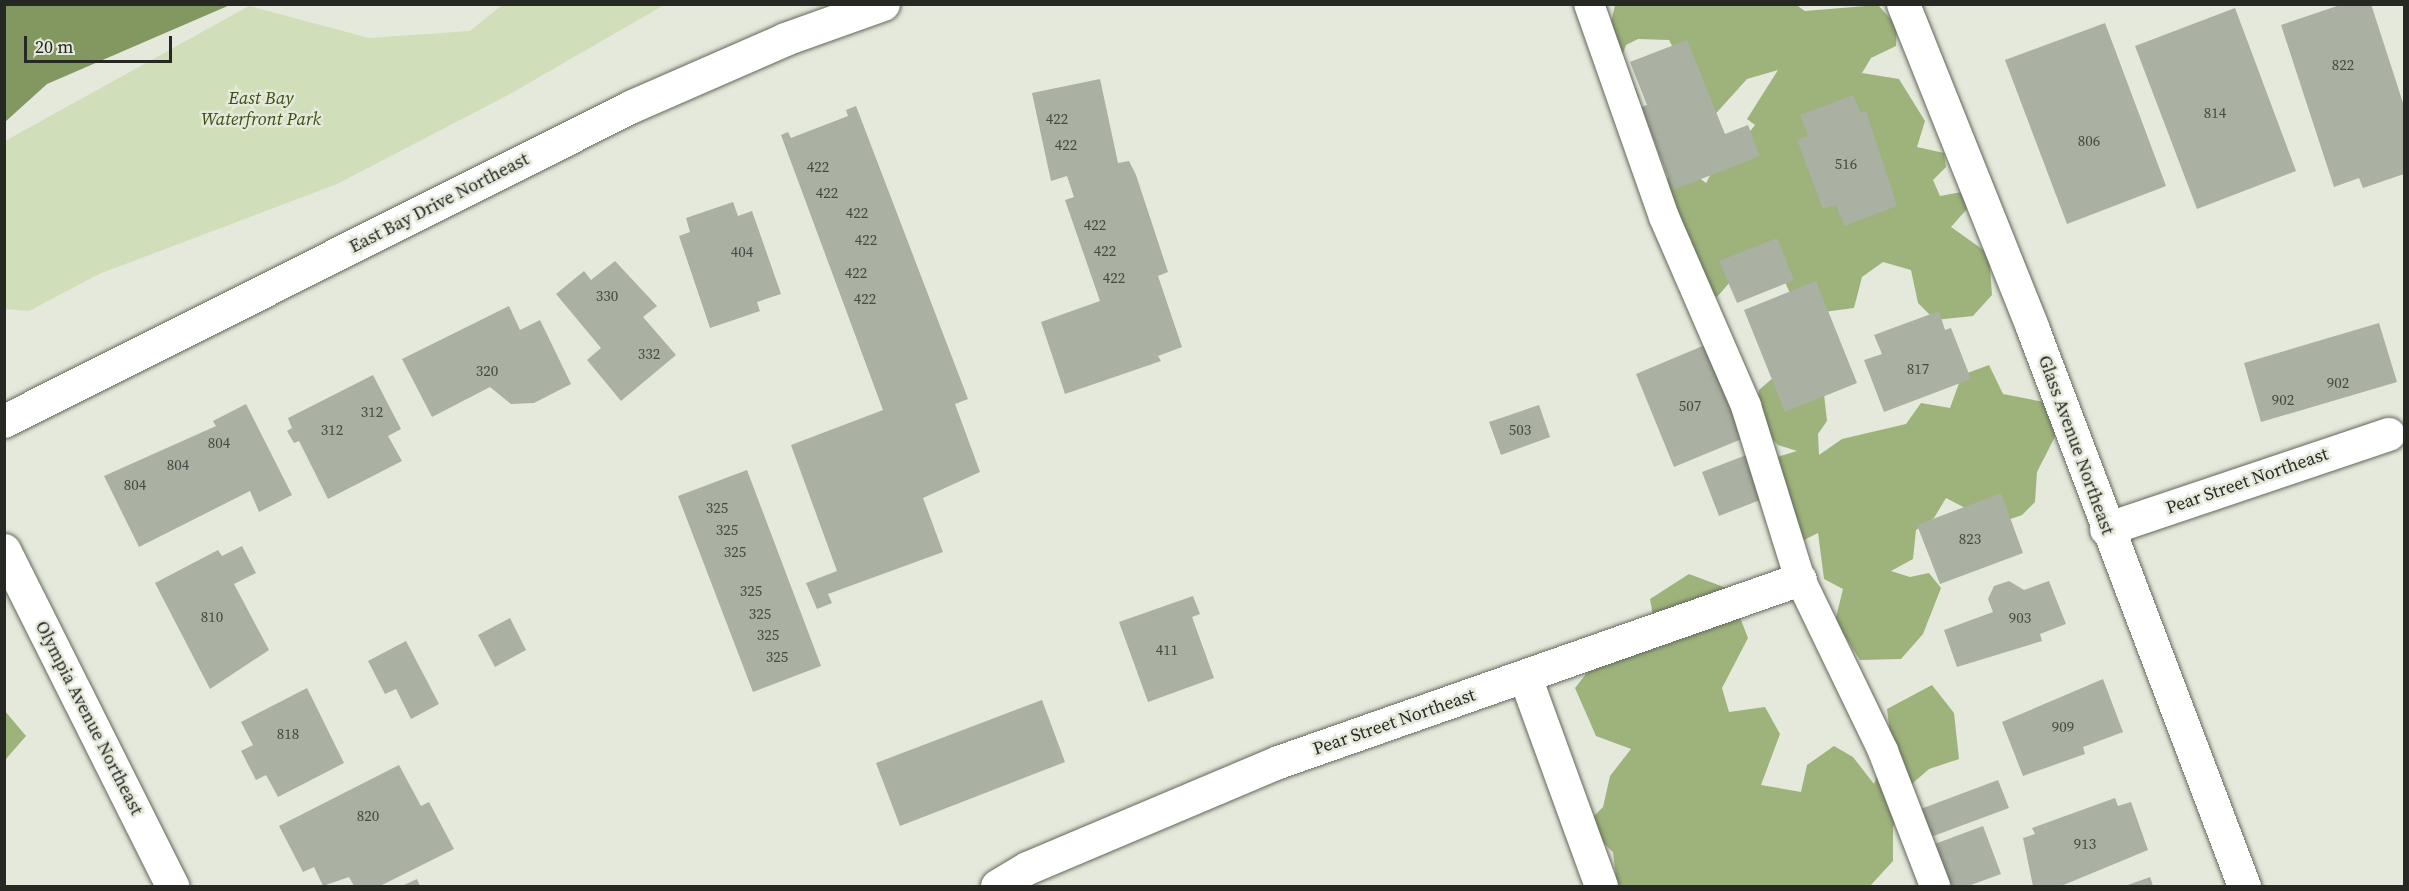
<!DOCTYPE html>
<html>
<head>
<meta charset="utf-8">
<style>
  body { margin:0 }
  #map { position:relative; width:2409px; height:891px; overflow:hidden; background:#e4e9db; font-family:"Source Serif 4",serif }
  div>[style] { position:absolute }
  .green>* { inset:0; background:#d0deb9 }
  .forest>* { inset:0; background:#9eb37b }
  .water>* { inset:0; background:#839761 }
  .building>* { inset:0; background:#aab0a2 }
  .roads { filter:drop-shadow(0 0 2px #63685c) drop-shadow(0 0 2px #63685c) }
  .service>* { height:30px; margin:-15px; padding:0 15px; transform-origin:15px; border-radius:15px; background:#fff }
  .minor>* { height:33px; margin:-16.5px; padding:0 16.5px; transform-origin:16.5px; border-radius:16.5px; background:#fff }
  .tertiary>* { height:33px; margin:-16.5px; padding:0 16.5px; transform-origin:16.5px; border-radius:16.5px; background:#fff }
  span { translate:-50% -50%; white-space:nowrap; text-align:center; line-height:1.15; -webkit-text-stroke:5px #e4e9db; paint-order:stroke }
  .number-label { font-size:15px; color:#474a43 }
  .number-label span { -webkit-text-stroke-width:0 }
  .park-label { font-size:18px; color:#3c4e10; font-style:italic }
  .street-label { font-size:18px; color:#262823 }
  .frame { position:absolute; inset:0; border:6px solid #262823; pointer-events:none }
  .scale { position:absolute; left:24px; top:36px; width:148px; height:27px; box-sizing:border-box; border:3px solid #262823; border-top:0; padding-left:8px; font-size:18px; line-height:21px; white-space:nowrap; color:#262823; -webkit-text-stroke:4px #e4e9db; paint-order:stroke }
</style>
</head>
<body>
<div id="map">
  <div class="green">
    <div style="clip-path:polygon(502px 5px,664px 5px,510px 94px,337px 184px,99px 274px,29px 311px,5px 309px,5px 141px,249px 6px,369px 38px,470px 31px)"></div>
  </div>
  <div class="forest">
    <div style="clip-path:polygon(1795px 4px,1805px 11px,1878px 5px,1897px 26px,1896px 46px,1871px 58px,1862px 73px,1899px 79px,1925px 121px,1917px 147px,1944px 153px,1946px 167px,1933px 180px,1940px 196px,1967px 191px,1973px 202px,1951px 227px,1989px 254px,1992px 295px,1973px 316px,1935px 320px,1918px 303px,1911px 270px,1883px 262px,1862px 277px,1854px 308px,1816px 313px,1795px 304px,1779px 269px,1737px 274px,1717px 297px,1704px 288px,1663px 192px,1670px 171px,1694px 174px,1706px 183px,1719px 159px,1735px 150px,1755px 125px,1747px 119px,1778px 70px,1747px 79px,1710px 120px,1669px 40px,1638px 39px,1626px 45px,1622px 56px,1639px 97px,1634px 106px,1609px 31px,1615px 5px)"></div>
    <div style="clip-path:polygon(1989px 365px,2003px 394px,2049px 403px,2060px 427px,2037px 472px,2035px 502px,2022px 515px,1996px 524px,1946px 498px,1934px 518px,1916px 530px,1913px 559px,1891px 571px,1910px 577px,1929px 573px,1941px 588px,1923px 634px,1901px 659px,1860px 660px,1835px 621px,1843px 589px,1824px 579px,1818px 533px,1804px 540px,1778px 534px,1758px 463px,1797px 451px,1778px 445px,1764px 430px,1757px 412px,1759px 390px,1783px 369px,1823px 385px,1827px 421px,1818px 434px,1819px 455px,1842px 439px,1906px 424px,1921px 403px,1950px 408px,1962px 375px)"></div>
    <div style="clip-path:polygon(1689px 574px,1729px 589px,1748px 638px,1722px 688px,1729px 712px,1765px 707px,1780px 734px,1761px 785px,1801px 792px,1807px 765px,1834px 746px,1853px 757px,1874px 784px,1891px 742px,1887px 709px,1932px 685px,1954px 713px,1959px 759px,1929px 769px,1913px 783px,1893px 827px,1893px 861px,1870px 886px,1617px 886px,1613px 852px,1585px 825px,1603px 807px,1610px 776px,1631px 749px,1596px 736px,1575px 688px,1622px 628px,1659px 649px,1650px 599px)"></div>
    <div style="clip-path:polygon(4px 710px,26px 736px,5px 760px,4px 760px)"></div>
  </div>
  <div class="water">
    <div style="clip-path:polygon(5px 4px,230px 4px,230px 5px,47px 84px,5px 122px)"></div>
  </div>
  <div class="building">
    <div style="clip-path:polygon(2343px 4px,2371px 4px,2404px 106px,2404px 174px,2363px 188px,2359px 178px,2334px 187px,2281px 25px)"></div>
    <div style="clip-path:polygon(2235px 8px,2296px 171px,2197px 209px,2135px 46px)"></div>
    <div style="clip-path:polygon(2105px 23px,2166px 186px,2067px 224px,2005px 60px)"></div>
    <div style="clip-path:polygon(1687px 40px,1725px 134px,1748px 125px,1760px 156px,1673px 190px,1641px 107px,1647px 105px,1630px 62px)"></div>
    <div style="clip-path:polygon(1100px 79px,1118px 163px,1129px 161px,1136px 175px,1168px 272px,1158px 276px,1182px 347px,1158px 356px,1161px 361px,1065px 394px,1041px 322px,1100px 301px,1065px 200px,1074px 197px,1067px 176px,1051px 181px,1032px 93px)"></div>
    <div style="clip-path:polygon(1853px 95px,1861px 113px,1866px 111px,1897px 206px,1844px 226px,1836px 205px,1823px 209px,1797px 140px,1808px 136px,1800px 115px)"></div>
    <div style="clip-path:polygon(856px 106px,968px 399px,955px 404px,980px 472px,923px 498px,943px 552px,828px 594px,832px 603px,817px 609px,806px 583px,837px 571px,791px 445px,883px 410px,781px 135px,788px 132px,791px 138px,848px 116px,846px 110px)"></div>
    <div style="clip-path:polygon(733px 202px,738px 216px,752px 211px,781px 294px,757px 302px,760px 311px,710px 328px,679px 236px,690px 232px,686px 218px)"></div>
    <div style="clip-path:polygon(1777px 238px,1794px 280px,1737px 303px,1719px 261px)"></div>
    <div style="clip-path:polygon(615px 261px,657px 306px,643px 317px,676px 355px,621px 401px,587px 360px,601px 348px,556px 294px,584px 271px,591px 280px)"></div>
    <div style="clip-path:polygon(1816px 281px,1857px 383px,1785px 412px,1744px 310px)"></div>
    <div style="clip-path:polygon(509px 306px,520px 330px,540px 320px,571px 384px,534px 403px,511px 404px,490px 387px,432px 417px,402px 359px)"></div>
    <div style="clip-path:polygon(1939px 311px,1945px 330px,1951px 328px,1971px 379px,1884px 412px,1864px 360px,1882px 354px,1874px 335px)"></div>
    <div style="clip-path:polygon(2379px 323px,2397px 382px,2261px 422px,2244px 363px)"></div>
    <div style="clip-path:polygon(1705px 345px,1744px 438px,1674px 467px,1636px 374px)"></div>
    <div style="clip-path:polygon(373px 375px,401px 429px,388px 436px,402px 461px,328px 499px,299px 441px,294px 443px,287px 431px,292px 428px,288px 418px)"></div>
    <div style="clip-path:polygon(246px 404px,292px 495px,259px 512px,250px 491px,139px 547px,104px 476px,216px 426px,213px 421px)"></div>
    <div style="clip-path:polygon(1539px 405px,1550px 437px,1501px 455px,1489px 422px)"></div>
    <div style="clip-path:polygon(1749px 454px,1765px 498px,1719px 516px,1702px 472px)"></div>
    <div style="clip-path:polygon(747px 470px,821px 666px,753px 692px,678px 496px)"></div>
    <div style="clip-path:polygon(2001px 493px,2023px 553px,1940px 584px,1917px 525px)"></div>
    <div style="clip-path:polygon(242px 546px,256px 573px,234px 584px,269px 650px,210px 689px,155px 583px,218px 550px,222px 556px)"></div>
    <div style="clip-path:polygon(2009px 581px,2024px 590px,2049px 581px,2066px 624px,2040px 634px,2042px 641px,1957px 667px,1944px 630px,1993px 612px,1988px 599px,1994px 586px)"></div>
    <div style="clip-path:polygon(1193px 596px,1200px 614px,1192px 617px,1214px 678px,1148px 702px,1119px 622px)"></div>
    <div style="clip-path:polygon(510px 618px,526px 650px,495px 667px,478px 635px)"></div>
    <div style="clip-path:polygon(406px 641px,439px 704px,411px 719px,396px 689px,385px 694px,368px 661px)"></div>
    <div style="clip-path:polygon(2103px 679px,2123px 732px,2083px 747px,2085px 754px,2023px 776px,2002px 722px)"></div>
    <div style="clip-path:polygon(307px 688px,344px 763px,278px 797px,266px 775px,256px 780px,241px 751px,253px 745px,241px 722px)"></div>
    <div style="clip-path:polygon(1042px 700px,1065px 762px,900px 826px,876px 763px)"></div>
    <div style="clip-path:polygon(399px 765px,421px 806px,429px 802px,454px 849px,380px 886px,354px 886px,349px 877px,323px 886px,314px 867px,303px 872px,279px 826px)"></div>
    <div style="clip-path:polygon(1998px 780px,2009px 808px,1928px 838px,1918px 810px)"></div>
    <div style="clip-path:polygon(2115px 798px,2118px 806px,2131px 802px,2148px 850px,2061px 886px,2033px 886px,2023px 838px,2035px 834px,2032px 828px)"></div>
    <div style="clip-path:polygon(1983px 826px,2001px 874px,1968px 886px,1948px 886px,1932px 845px)"></div>
    <div style="clip-path:polygon(2150px 877px,2153px 886px,2125px 886px)"></div>
    <div style="clip-path:polygon(417px 879px,420px 886px,402px 886px)"></div>
  </div>
  <div class="roads">
    <div class="service">
      <div style="left:1589px;top:4px;width:226px;rotate:70.6deg"></div>
      <div style="left:1664px;top:217px;width:206px;rotate:66.5deg"></div>
      <div style="left:1746px;top:406px;width:181px;rotate:72.7deg"></div>
      <div style="left:1800px;top:579px;width:191px;rotate:64.2deg"></div>
      <div style="left:1883px;top:751px;width:145px;rotate:68.9deg"></div>
    </div>
    <div class="minor">
      <div style="left:1903px;top:4px;width:348px;rotate:68.2deg"></div>
      <div style="left:2032px;top:327px;width:598px;rotate:69.23deg"></div>
      <div style="left:2106px;top:529px;width:298px;rotate:-18.6deg"></div>
      <div style="left:4px;top:550px;width:376px;rotate:63.4deg"></div>
      <div style="left:1525px;top:677px;width:222px;rotate:70deg"></div>
      <div style="left:997px;top:886px;width:35px;rotate:-31deg"></div>
      <div style="left:1027px;top:868px;width:272px;rotate:-22.9deg"></div>
      <div style="left:1278px;top:762px;width:553px;rotate:-19.32deg"></div>
    </div>
    <div class="tertiary">
      <div style="left:4px;top:421px;width:703px;rotate:-26.64deg"></div>
      <div style="left:632px;top:106px;width:167px;rotate:-23.6deg"></div>
      <div style="left:785px;top:39px;width:104px;rotate:-19.7deg"></div>
    </div>
  </div>
  <div class="number-label">
    <span style="left:2343px;top:65px">822</span>
    <span style="left:2215px;top:113px">814</span>
    <span style="left:1057px;top:119px">422</span>
    <span style="left:2089px;top:141px">806</span>
    <span style="left:1066px;top:145px">422</span>
    <span style="left:1846px;top:164px">516</span>
    <span style="left:818px;top:167px">422</span>
    <span style="left:827px;top:193px">422</span>
    <span style="left:857px;top:213px">422</span>
    <span style="left:1095px;top:225px">422</span>
    <span style="left:866px;top:240px">422</span>
    <span style="left:1105px;top:251px">422</span>
    <span style="left:742px;top:252px">404</span>
    <span style="left:856px;top:273px">422</span>
    <span style="left:1114px;top:278px">422</span>
    <span style="left:607px;top:296px">330</span>
    <span style="left:865px;top:299px">422</span>
    <span style="left:649px;top:354px">332</span>
    <span style="left:1918px;top:369px">817</span>
    <span style="left:487px;top:371px">320</span>
    <span style="left:2338px;top:383px">902</span>
    <span style="left:2283px;top:400px">902</span>
    <span style="left:1690px;top:406px">507</span>
    <span style="left:372px;top:412px">312</span>
    <span style="left:332px;top:430px">312</span>
    <span style="left:1520px;top:430px">503</span>
    <span style="left:219px;top:443px">804</span>
    <span style="left:178px;top:465px">804</span>
    <span style="left:135px;top:485px">804</span>
    <span style="left:717px;top:508px">325</span>
    <span style="left:727px;top:530px">325</span>
    <span style="left:1970px;top:539px">823</span>
    <span style="left:735px;top:552px">325</span>
    <span style="left:751px;top:591px">325</span>
    <span style="left:760px;top:614px">325</span>
    <span style="left:212px;top:617px">810</span>
    <span style="left:2020px;top:618px">903</span>
    <span style="left:768px;top:635px">325</span>
    <span style="left:1167px;top:650px">411</span>
    <span style="left:777px;top:657px">325</span>
    <span style="left:2063px;top:727px">909</span>
    <span style="left:288px;top:734px">818</span>
    <span style="left:368px;top:816px">820</span>
    <span style="left:2085px;top:844px">913</span>
  </div>
  <div class="park-label">
    <span style="left:261px;top:109px">East Bay<br>Waterfront Park</span>
  </div>
  <div class="street-label">
    <span style="left:439px;top:203px;rotate:-27deg">East Bay Drive Northeast</span>
    <span style="left:2076px;top:445px;rotate:70deg">Glass Avenue Northeast</span>
    <span style="left:2247px;top:481px;rotate:-19deg">Pear Street Northeast</span>
    <span style="left:89px;top:718px;rotate:63deg">Olympia Avenue Northeast</span>
    <span style="left:1394px;top:722px;rotate:-19deg">Pear Street Northeast</span>
  </div>
  <div class="frame"></div>
  <div class="scale">20 m</div>
</div>
</body>
</html>
